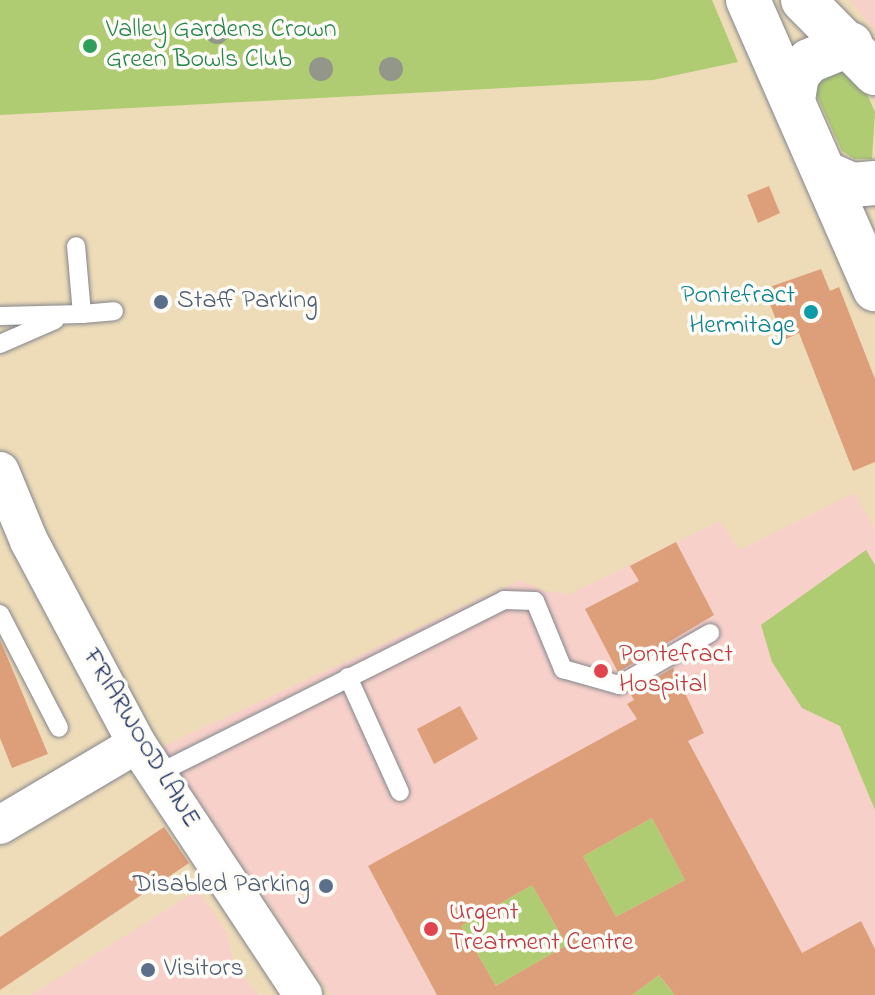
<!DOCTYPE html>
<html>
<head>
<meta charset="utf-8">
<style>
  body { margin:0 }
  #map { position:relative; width:875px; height:995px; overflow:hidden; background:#eedcb9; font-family:"Indie Flower",sans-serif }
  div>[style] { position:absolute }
  .built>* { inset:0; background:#f7d0ca }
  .green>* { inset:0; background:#b0cc73 }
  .building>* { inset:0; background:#dd9e7a }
  .roads { filter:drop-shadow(0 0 2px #84868c) drop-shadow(0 0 2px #84868c) }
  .lane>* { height:18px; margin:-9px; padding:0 9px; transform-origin:9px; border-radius:9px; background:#fff }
  .street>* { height:38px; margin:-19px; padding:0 19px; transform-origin:19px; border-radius:19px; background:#fff }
  .highway>* { height:44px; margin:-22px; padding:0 22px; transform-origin:22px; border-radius:22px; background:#fff }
  .trees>* { width:24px; height:24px; margin:-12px; border-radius:50%; background:#93978a }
  .dots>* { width:22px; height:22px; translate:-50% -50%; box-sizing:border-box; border:4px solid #fdfcf7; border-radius:50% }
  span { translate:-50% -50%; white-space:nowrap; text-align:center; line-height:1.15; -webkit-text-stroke:7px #fdfcf7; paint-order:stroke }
  .leisure-label { font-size:26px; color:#27864d }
  .left { translate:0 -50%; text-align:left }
  .culture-label { font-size:26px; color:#0d838f }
  .right { translate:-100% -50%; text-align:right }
  .service-label { font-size:26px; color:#4e5e75 }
  .health-label { font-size:26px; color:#be3a42 }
  .street-label { font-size:26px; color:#1b2f5e }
</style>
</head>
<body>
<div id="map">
  <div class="built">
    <div style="clip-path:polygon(850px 0,875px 0,875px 31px)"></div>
    <div style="clip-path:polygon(855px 493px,875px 530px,875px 995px,330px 995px,162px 747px,521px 580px,543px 591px,570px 594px,720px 521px,739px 550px)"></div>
    <div style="clip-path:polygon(198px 890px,226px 931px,233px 961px,258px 995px,31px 995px)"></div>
  </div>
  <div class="green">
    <div style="clip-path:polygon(0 0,712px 0,738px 62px,653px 80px,0 115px)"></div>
    <div style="clip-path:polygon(826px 60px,863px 85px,875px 112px,872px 159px,854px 159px,842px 151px,816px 94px,816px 69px)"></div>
    <div style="clip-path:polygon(866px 550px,875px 565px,875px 810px,840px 726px,802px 708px,772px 662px,761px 625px)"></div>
    <div style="clip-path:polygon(652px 818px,685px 880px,616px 917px,583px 856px)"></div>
    <div style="clip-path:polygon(532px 885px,567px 945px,496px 986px,461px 926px)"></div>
    <div style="clip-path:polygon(659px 975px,675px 995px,632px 995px)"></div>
  </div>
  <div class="building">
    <div style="clip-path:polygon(769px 186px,780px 213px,758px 223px,747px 195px)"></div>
    <div style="clip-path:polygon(821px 269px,830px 291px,839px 287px,875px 379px,875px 462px,853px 471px,799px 333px,784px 340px,764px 289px)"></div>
    <div style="clip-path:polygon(676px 542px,714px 615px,618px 672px,585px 609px,639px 581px,630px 566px)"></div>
    <div style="clip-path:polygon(0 640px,48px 754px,12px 768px,0 738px)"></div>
    <div style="clip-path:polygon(evenodd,673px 668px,704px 733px,688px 741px,802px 953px,861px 921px,875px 949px,875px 995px,675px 995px,659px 975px,632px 995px,437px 995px,368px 866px,637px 719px,627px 704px,634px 700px,630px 693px,673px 668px,652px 818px,685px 880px,616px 917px,583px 856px,652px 818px,673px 668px,532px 885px,567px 945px,496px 986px,461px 926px,532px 885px)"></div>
    <div style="clip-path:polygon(460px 706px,478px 739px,434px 764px,417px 729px)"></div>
    <div style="clip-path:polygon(164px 827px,189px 863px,0 990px,0 937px)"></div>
  </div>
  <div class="roads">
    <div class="lane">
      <div style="left:82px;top:314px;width:32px;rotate:-5deg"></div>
      <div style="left:0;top:316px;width:82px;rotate:-1.4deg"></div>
      <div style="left:82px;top:314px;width:68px;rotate:-95deg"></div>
      <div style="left:0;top:344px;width:60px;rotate:-23.6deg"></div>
      <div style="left:0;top:614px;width:128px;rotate:62.6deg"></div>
      <div style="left:348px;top:677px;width:126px;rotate:65.7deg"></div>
      <div style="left:157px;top:774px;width:388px;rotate:-26.6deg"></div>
      <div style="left:504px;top:600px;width:31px;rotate:2deg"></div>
      <div style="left:535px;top:601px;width:74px;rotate:67.6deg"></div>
      <div style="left:563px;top:669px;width:58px;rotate:15.9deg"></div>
      <div style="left:619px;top:685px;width:105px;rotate:-29.7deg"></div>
    </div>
    <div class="street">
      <div style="left:0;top:471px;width:76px;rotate:67.5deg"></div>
      <div style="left:29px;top:541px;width:230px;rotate:62deg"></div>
      <div style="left:137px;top:744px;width:301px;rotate:56.5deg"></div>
      <div style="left:0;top:825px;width:159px;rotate:-30.6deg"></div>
    </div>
    <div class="highway">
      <div style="left:748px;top:0;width:316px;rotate:66.3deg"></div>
      <div style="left:803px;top:0;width:103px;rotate:45.4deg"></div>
      <div style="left:793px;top:100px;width:25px;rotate:-81deg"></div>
      <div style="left:797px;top:75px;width:18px;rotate:-49deg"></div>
      <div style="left:809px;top:61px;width:45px;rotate:-22deg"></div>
      <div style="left:825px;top:173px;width:30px;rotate:24deg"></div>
      <div style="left:852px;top:185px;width:23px;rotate:-5deg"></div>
    </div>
  </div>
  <div class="trees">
    <div style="left:217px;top:32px"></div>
    <div style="left:321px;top:69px"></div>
    <div style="left:391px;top:69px"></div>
  </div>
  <div class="dots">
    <div style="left:90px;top:46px;background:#2e9e5b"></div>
    <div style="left:161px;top:302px;background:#5c6f8a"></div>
    <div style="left:811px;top:312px;background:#0f9aa8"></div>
    <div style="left:601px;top:671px;background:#e0444e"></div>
    <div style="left:326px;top:886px;background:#5c6f8a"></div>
    <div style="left:431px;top:929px;background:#e0444e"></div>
    <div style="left:148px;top:970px;background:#5c6f8a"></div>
  </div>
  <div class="leisure-label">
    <span class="left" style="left:106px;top:46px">Valley Gardens Crown<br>Green Bowls Club</span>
  </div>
  <div class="culture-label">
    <span class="right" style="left:795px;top:312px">Pontefract<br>Hermitage</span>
  </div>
  <div class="service-label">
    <span class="left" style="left:177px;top:302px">Staff Parking</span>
    <span class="right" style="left:310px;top:886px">Disabled Parking</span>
    <span class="left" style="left:164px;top:970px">Visitors</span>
  </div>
  <div class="health-label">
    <span class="left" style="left:619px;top:671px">Pontefract<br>Hospital</span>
    <span class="left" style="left:449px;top:929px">Urgent<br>Treatment Centre</span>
  </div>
  <div class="street-label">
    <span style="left:140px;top:739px;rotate:59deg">FRIARWOOD LANE</span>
  </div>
</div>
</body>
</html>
